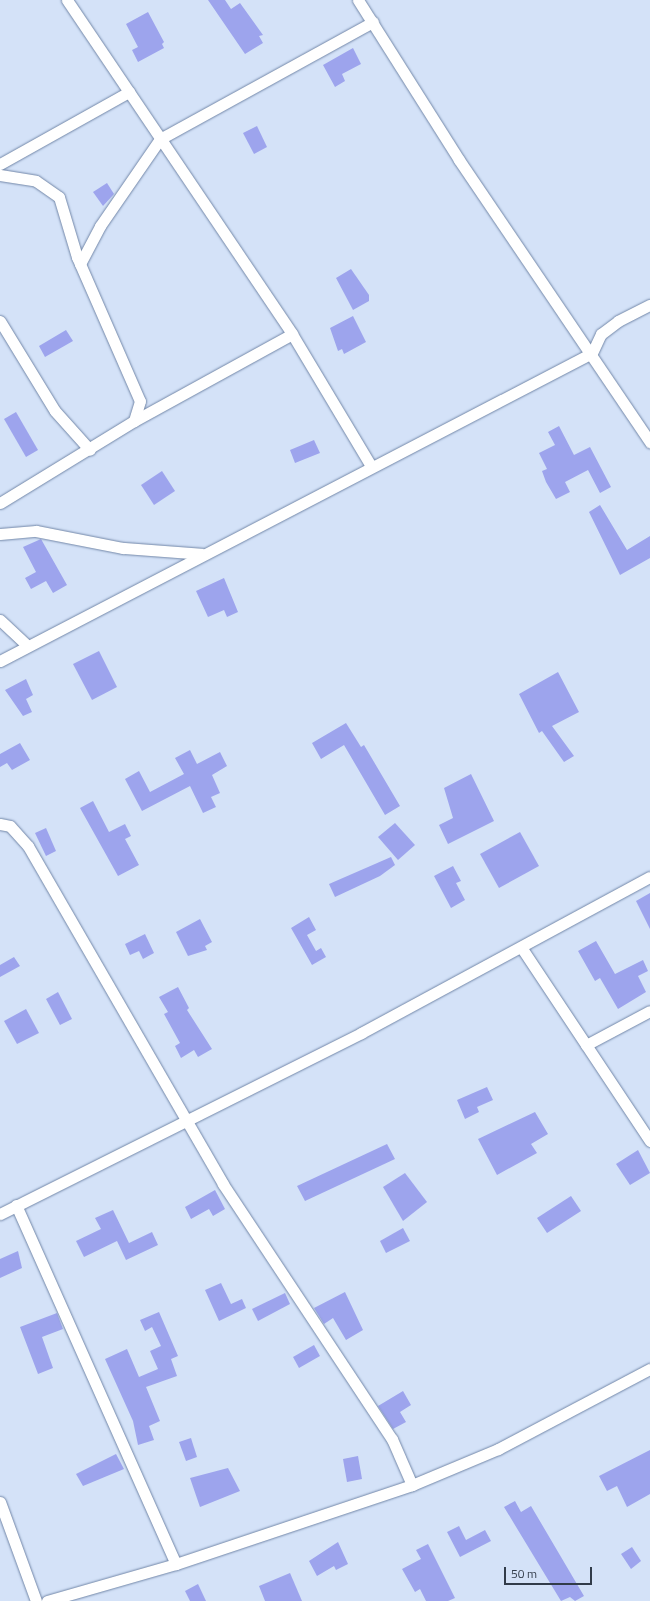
<!DOCTYPE html>
<html>
<head>
<meta charset="utf-8">
<style>
  body { margin:0 }
  #map { position:relative; width:650px; height:1601px; overflow:hidden; background:#d4e2f8; font-family:"Titillium Web",sans-serif }
  div>[style] { position:absolute }
  .building>* { inset:0; background:#9da4ed }
  .roads { filter:drop-shadow(0 0 1px #7287a8) drop-shadow(0 0 1px #7287a8) }
  .minor>* { height:11px; margin:-5.5px; padding:0 5.5px; transform-origin:5.5px; border-radius:5.5px; background:#fff }
  span { translate:-50% -50%; white-space:nowrap; text-align:center; line-height:1.15; -webkit-text-stroke:3.5px #d4e2f8; paint-order:stroke }
  .scale { position:absolute; left:504px; top:1567px; width:88px; height:18px; box-sizing:border-box; border:2px solid #323c4a; border-top:0; padding-left:5px; font-size:12px; line-height:14px; white-space:nowrap; color:#323c4a; -webkit-text-stroke:3px #d4e2f8; paint-order:stroke }
</style>
</head>
<body>
<div id="map">
  <div class="building">
    <div style="clip-path:polygon(208px 0,225px 0,231px 9px,240px 3px,263px 35px,259px 36px,263px 43px,245px 54px)"></div>
    <div style="clip-path:polygon(148px 12px,164px 42px,162px 44px,164px 48px,138px 62px,132px 50px,138px 47px,126px 24px)"></div>
    <div style="clip-path:polygon(353px 48px,361px 64px,342px 74px,345px 81px,335px 87px,323px 65px)"></div>
    <div style="clip-path:polygon(257px 126px,267px 147px,254px 154px,243px 133px)"></div>
    <div style="clip-path:polygon(107px 183px,114px 194px,103px 206px,93px 192px)"></div>
    <div style="clip-path:polygon(351px 269px,369px 295px,369px 301px,353px 310px,336px 278px)"></div>
    <div style="clip-path:polygon(353px 316px,366px 342px,344px 354px,342px 349px,338px 351px,330px 328px)"></div>
    <div style="clip-path:polygon(66px 330px,73px 341px,45px 357px,39px 346px)"></div>
    <div style="clip-path:polygon(16px 412px,38px 450px,26px 457px,4px 419px)"></div>
    <div style="clip-path:polygon(559px 426px,574px 455px,590px 447px,611px 487px,600px 493px,588px 470px,565px 482px,570px 492px,556px 499px,546px 482px,542px 471px,547px 469px,539px 453px,555px 445px,548px 432px)"></div>
    <div style="clip-path:polygon(314px 440px,320px 453px,295px 463px,290px 450px)"></div>
    <div style="clip-path:polygon(162px 471px,175px 491px,154px 505px,141px 485px)"></div>
    <div style="clip-path:polygon(600px 505px,627px 550px,650px 536px,650px 558px,620px 575px,589px 512px)"></div>
    <div style="clip-path:polygon(41px 539px,67px 585px,53px 593px,46px 581px,31px 589px,25px 578px,36px 572px,23px 547px)"></div>
    <div style="clip-path:polygon(224px 578px,238px 612px,227px 617px,224px 610px,208px 617px,196px 591px)"></div>
    <div style="clip-path:polygon(99px 651px,117px 687px,92px 700px,73px 664px)"></div>
    <div style="clip-path:polygon(558px 672px,579px 712px,552px 726px,574px 756px,564px 762px,542px 731px,539px 733px,519px 694px)"></div>
    <div style="clip-path:polygon(26px 679px,33px 695px,26px 699px,32px 712px,23px 716px,5px 690px)"></div>
    <div style="clip-path:polygon(346px 723px,361px 747px,364px 745px,400px 806px,385px 815px,344px 745px,321px 759px,312px 743px)"></div>
    <div style="clip-path:polygon(20px 743px,30px 760px,12px 770px,7px 763px,0 767px,0 754px)"></div>
    <div style="clip-path:polygon(190px 750px,197px 764px,220px 752px,227px 766px,212px 775px,220px 793px,211px 797px,216px 807px,203px 813px,190px 786px,142px 811px,125px 779px,139px 771px,150px 792px,184px 774px,175px 758px)"></div>
    <div style="clip-path:polygon(471px 774px,494px 821px,448px 844px,439px 825px,453px 818px,444px 788px)"></div>
    <div style="clip-path:polygon(93px 801px,109px 832px,125px 824px,131px 836px,125px 839px,139px 865px,118px 876px,80px 808px)"></div>
    <div style="clip-path:polygon(395px 823px,415px 845px,398px 860px,378px 837px)"></div>
    <div style="clip-path:polygon(46px 828px,56px 851px,46px 856px,35px 833px)"></div>
    <div style="clip-path:polygon(520px 832px,539px 866px,499px 888px,480px 854px)"></div>
    <div style="clip-path:polygon(391px 857px,395px 865px,380px 876px,335px 897px,329px 884px)"></div>
    <div style="clip-path:polygon(453px 866px,461px 881px,456px 883px,465px 900px,451px 908px,434px 876px)"></div>
    <div style="clip-path:polygon(650px 893px,650px 929px,636px 901px)"></div>
    <div style="clip-path:polygon(309px 917px,316px 930px,307px 935px,316px 951px,321px 948px,326px 957px,312px 965px,291px 928px)"></div>
    <div style="clip-path:polygon(200px 919px,212px 942px,205px 946px,207px 950px,188px 956px,176px 932px)"></div>
    <div style="clip-path:polygon(145px 934px,154px 953px,143px 959px,139px 951px,130px 955px,125px 944px)"></div>
    <div style="clip-path:polygon(596px 941px,615px 974px,643px 960px,648px 971px,638px 976px,646px 992px,618px 1009px,600px 978px,595px 981px,578px 951px)"></div>
    <div style="clip-path:polygon(14px 957px,20px 966px,0 977px,0 965px)"></div>
    <div style="clip-path:polygon(178px 987px,189px 1008px,187px 1010px,212px 1049px,198px 1057px,194px 1050px,181px 1058px,175px 1046px,180px 1043px,164px 1014px,168px 1012px,159px 997px)"></div>
    <div style="clip-path:polygon(58px 992px,72px 1019px,60px 1025px,46px 999px)"></div>
    <div style="clip-path:polygon(26px 1009px,39px 1033px,17px 1044px,4px 1021px)"></div>
    <div style="clip-path:polygon(487px 1087px,493px 1100px,477px 1107px,479px 1112px,465px 1119px,457px 1100px)"></div>
    <div style="clip-path:polygon(535px 1112px,548px 1134px,531px 1144px,537px 1153px,497px 1175px,478px 1139px)"></div>
    <div style="clip-path:polygon(387px 1144px,395px 1159px,305px 1201px,297px 1186px)"></div>
    <div style="clip-path:polygon(638px 1150px,650px 1173px,630px 1185px,616px 1164px)"></div>
    <div style="clip-path:polygon(405px 1173px,427px 1202px,403px 1221px,383px 1187px)"></div>
    <div style="clip-path:polygon(215px 1190px,225px 1209px,213px 1216px,209px 1209px,191px 1219px,185px 1207px)"></div>
    <div style="clip-path:polygon(571px 1196px,581px 1211px,547px 1233px,537px 1218px)"></div>
    <div style="clip-path:polygon(113px 1210px,129px 1243px,152px 1232px,158px 1245px,126px 1260px,117px 1241px,84px 1257px,76px 1241px,101px 1229px,95px 1218px)"></div>
    <div style="clip-path:polygon(403px 1228px,410px 1241px,386px 1253px,380px 1241px)"></div>
    <div style="clip-path:polygon(18px 1251px,22px 1268px,0 1278px,0 1259px)"></div>
    <div style="clip-path:polygon(221px 1283px,231px 1304px,242px 1299px,246px 1308px,219px 1321px,205px 1290px)"></div>
    <div style="clip-path:polygon(345px 1292px,363px 1330px,346px 1340px,333px 1318px,324px 1324px,314px 1308px)"></div>
    <div style="clip-path:polygon(285px 1293px,290px 1304px,258px 1321px,252px 1309px)"></div>
    <div style="clip-path:polygon(159px 1312px,178px 1356px,171px 1359px,177px 1376px,146px 1387px,160px 1421px,149px 1426px,154px 1440px,138px 1445px,133px 1421px,105px 1359px,127px 1349px,139px 1377px,158px 1369px,150px 1351px,161px 1346px,152px 1327px,145px 1331px,140px 1320px)"></div>
    <div style="clip-path:polygon(57px 1313px,63px 1329px,42px 1337px,53px 1368px,38px 1374px,20px 1327px)"></div>
    <div style="clip-path:polygon(314px 1345px,320px 1356px,299px 1368px,293px 1357px)"></div>
    <div style="clip-path:polygon(403px 1391px,411px 1405px,400px 1412px,406px 1422px,393px 1429px,378px 1406px)"></div>
    <div style="clip-path:polygon(191px 1438px,197px 1457px,186px 1461px,179px 1442px)"></div>
    <div style="clip-path:polygon(650px 1450px,650px 1494px,627px 1507px,617px 1486px,607px 1491px,599px 1476px)"></div>
    <div style="clip-path:polygon(116px 1454px,124px 1469px,83px 1486px,76px 1474px)"></div>
    <div style="clip-path:polygon(358px 1456px,362px 1479px,347px 1482px,343px 1459px)"></div>
    <div style="clip-path:polygon(228px 1468px,240px 1491px,200px 1507px,190px 1478px)"></div>
    <div style="clip-path:polygon(515px 1501px,521px 1512px,531px 1506px,584px 1596px,575px 1601px,570px 1597px,561px 1601px,504px 1507px)"></div>
    <div style="clip-path:polygon(459px 1526px,466px 1540px,485px 1530px,491px 1541px,460px 1557px,447px 1532px)"></div>
    <div style="clip-path:polygon(338px 1542px,348px 1564px,336px 1570px,334px 1566px,317px 1576px,309px 1561px)"></div>
    <div style="clip-path:polygon(428px 1544px,455px 1598px,448px 1601px,426px 1601px,420px 1589px,415px 1592px,402px 1569px,421px 1559px,416px 1550px)"></div>
    <div style="clip-path:polygon(632px 1547px,641px 1561px,631px 1569px,621px 1554px)"></div>
    <div style="clip-path:polygon(290px 1573px,302px 1601px,265px 1601px,259px 1586px)"></div>
    <div style="clip-path:polygon(198px 1584px,206px 1601px,190px 1601px,185px 1591px)"></div>
  </div>
  <div class="roads">
    <div class="minor">
      <div style="left:67px;top:0;width:403px;rotate:56deg"></div>
      <div style="left:292px;top:334px;width:154px;rotate:59.1deg"></div>
      <div style="left:358px;top:0;width:189px;rotate:57.7deg"></div>
      <div style="left:459px;top:160px;width:341px;rotate:55.9deg"></div>
      <div style="left:0;top:164px;width:148px;rotate:-29.2deg"></div>
      <div style="left:0;top:175px;width:36px;rotate:9deg"></div>
      <div style="left:36px;top:181px;width:28px;rotate:35deg"></div>
      <div style="left:59px;top:197px;width:63px;rotate:73.3deg"></div>
      <div style="left:77px;top:257px;width:157px;rotate:66.4deg"></div>
      <div style="left:140px;top:401px;width:21px;rotate:107deg"></div>
      <div style="left:80px;top:264px;width:43px;rotate:-62.2deg"></div>
      <div style="left:100px;top:226px;width:106px;rotate:-55.4deg"></div>
      <div style="left:160px;top:139px;width:243px;rotate:-28.8deg"></div>
      <div style="left:0;top:321px;width:105px;rotate:58.6deg"></div>
      <div style="left:55px;top:411px;width:52px;rotate:48.1deg"></div>
      <div style="left:0;top:503px;width:157px;rotate:-31.5deg"></div>
      <div style="left:134px;top:421px;width:180px;rotate:-28.8deg"></div>
      <div style="left:0;top:534px;width:36px;rotate:-5deg"></div>
      <div style="left:36px;top:531px;width:89px;rotate:11.1deg"></div>
      <div style="left:123px;top:548px;width:79px;rotate:4.3deg"></div>
      <div style="left:0;top:620px;width:38px;rotate:43deg"></div>
      <div style="left:0;top:661px;width:667px;rotate:-27.49deg"></div>
      <div style="left:592px;top:353px;width:21px;rotate:-65deg"></div>
      <div style="left:601px;top:334px;width:21px;rotate:-37deg"></div>
      <div style="left:618px;top:321px;width:36px;rotate:-27deg"></div>
      <div style="left:0;top:824px;width:10px;rotate:11deg"></div>
      <div style="left:10px;top:826px;width:27px;rotate:48deg"></div>
      <div style="left:28px;top:846px;width:390px;rotate:60deg"></div>
      <div style="left:223px;top:1184px;width:306px;rotate:56.5deg"></div>
      <div style="left:392px;top:1439px;width:50px;rotate:66.5deg"></div>
      <div style="left:521px;top:947px;width:233px;rotate:56.4deg"></div>
      <div style="left:586px;top:1045px;width:72px;rotate:-28deg"></div>
      <div style="left:16px;top:1205px;width:393px;rotate:66deg"></div>
      <div style="left:0;top:1214px;width:404px;rotate:-26.6deg"></div>
      <div style="left:361px;top:1033px;width:328px;rotate:-28.4deg"></div>
      <div style="left:0;top:1502px;width:105px;rotate:70deg"></div>
      <div style="left:47px;top:1601px;width:134px;rotate:-16deg"></div>
      <div style="left:176px;top:1564px;width:249px;rotate:-18.5deg"></div>
      <div style="left:412px;top:1485px;width:93px;rotate:-22.7deg"></div>
      <div style="left:498px;top:1449px;width:172px;rotate:-27.8deg"></div>
    </div>
  </div>
  <div class="scale">50 m</div>
</div>
</body>
</html>
